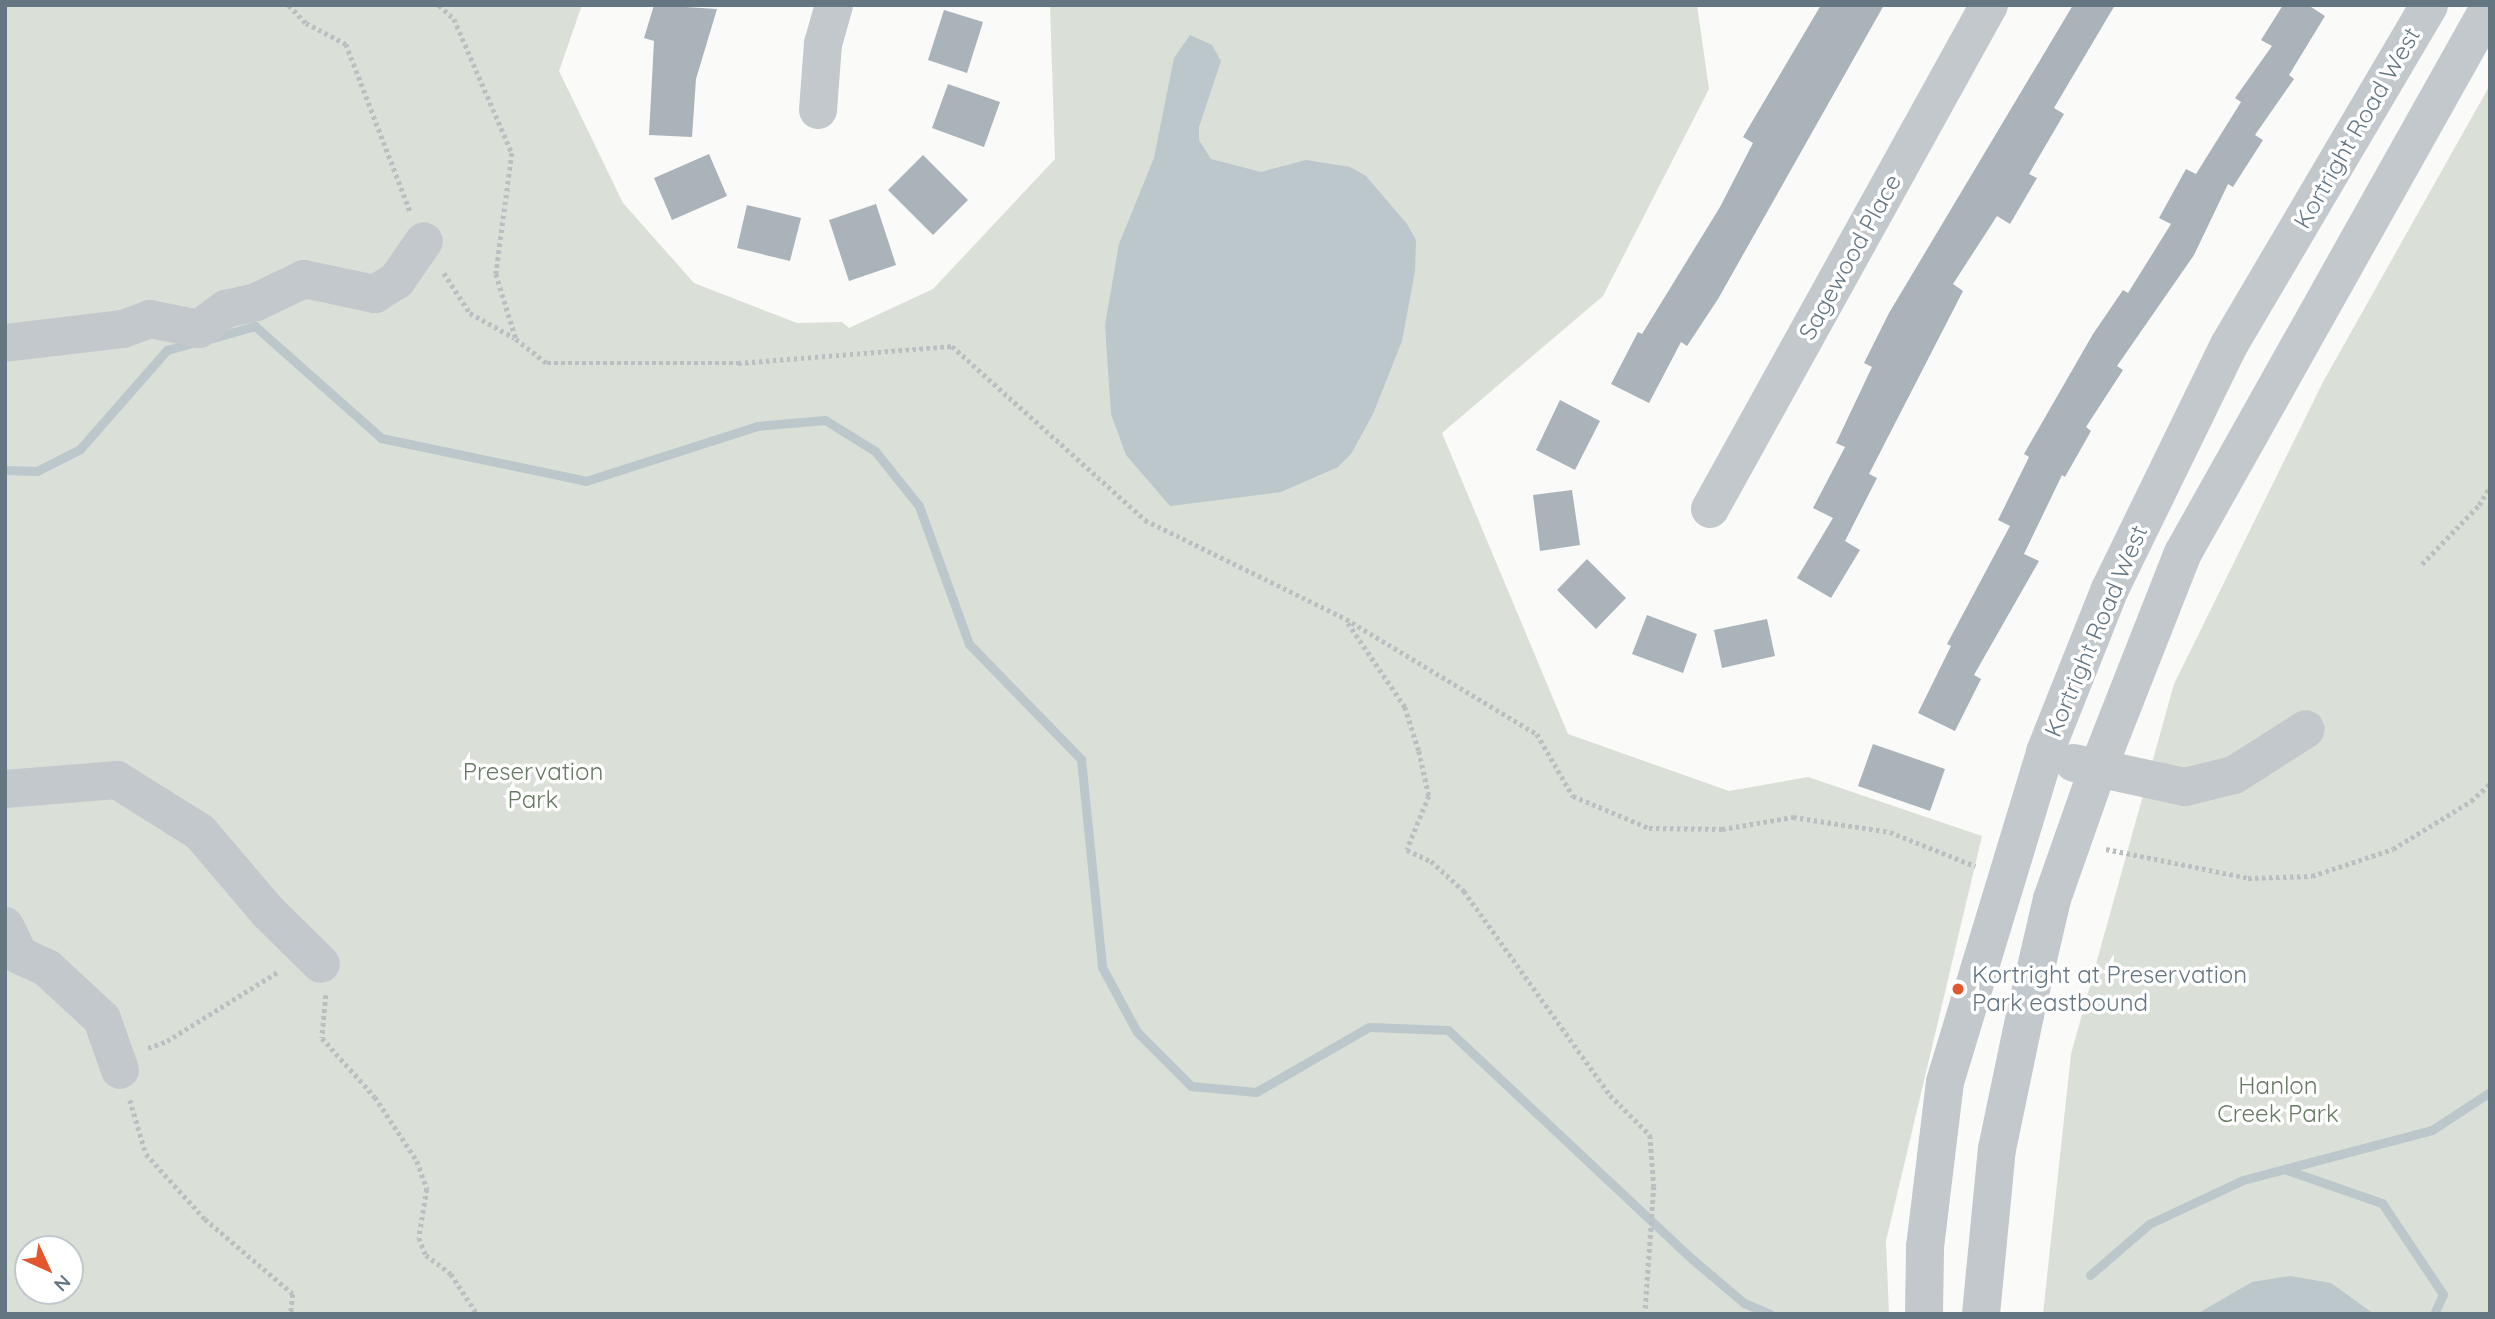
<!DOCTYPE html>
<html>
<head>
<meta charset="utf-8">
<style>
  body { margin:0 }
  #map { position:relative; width:2495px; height:1319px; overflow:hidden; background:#fafaf8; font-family:Quicksand,sans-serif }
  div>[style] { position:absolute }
  .green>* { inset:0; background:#dadfd7 }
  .water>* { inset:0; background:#bbc7cb }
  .stream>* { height:9px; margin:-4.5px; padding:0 4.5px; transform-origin:4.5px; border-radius:4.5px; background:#bbc7cb }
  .building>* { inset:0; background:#aab3b9 }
  .path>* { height:4.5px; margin-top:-2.25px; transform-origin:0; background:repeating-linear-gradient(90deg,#bbbfc2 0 3.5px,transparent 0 7px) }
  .minor>* { height:38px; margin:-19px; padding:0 19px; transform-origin:19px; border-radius:19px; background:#c3c8cc }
  .dots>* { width:19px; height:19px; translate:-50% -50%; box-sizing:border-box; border:4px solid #fff; border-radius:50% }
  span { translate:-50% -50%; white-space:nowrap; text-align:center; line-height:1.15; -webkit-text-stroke:7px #fff; paint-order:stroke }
  .street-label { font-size:24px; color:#657683 }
  .park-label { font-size:24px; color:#687a64 }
  .poi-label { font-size:24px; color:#657683 }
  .left { translate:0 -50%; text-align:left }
  .frame { position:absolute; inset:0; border:7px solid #657683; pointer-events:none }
  .north { position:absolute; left:14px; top:1235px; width:70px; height:70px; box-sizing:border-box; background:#fff; border:2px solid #c1c8cd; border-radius:50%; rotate:135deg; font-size:19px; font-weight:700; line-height:28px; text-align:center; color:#657683 }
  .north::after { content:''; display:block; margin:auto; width:24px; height:32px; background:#e4572e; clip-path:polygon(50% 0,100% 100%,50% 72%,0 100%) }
</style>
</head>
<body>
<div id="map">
  <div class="green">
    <div style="clip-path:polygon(evenodd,5px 5px,582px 5px,559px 71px,623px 203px,694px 283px,797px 323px,842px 322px,849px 328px,933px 289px,1055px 159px,1050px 5px,1697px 5px,1709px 89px,1603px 296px,1442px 433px,1568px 734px,1729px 791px,1808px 777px,1982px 836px,1886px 1241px,1889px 1314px,5px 1314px,5px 5px,28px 1249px,70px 1249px,70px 1291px,28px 1291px,28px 1249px)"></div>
    <div style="clip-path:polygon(2490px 85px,2490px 1314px,2043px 1314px,2071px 1054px,2174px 684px,2323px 382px)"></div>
  </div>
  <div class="water">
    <div style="clip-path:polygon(1190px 35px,1212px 45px,1221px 61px,1199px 127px,1199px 140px,1211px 159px,1261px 172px,1306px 160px,1350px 167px,1366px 176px,1407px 224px,1416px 240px,1415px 271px,1402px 341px,1373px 414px,1351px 454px,1338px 467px,1281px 492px,1170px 506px,1126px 455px,1111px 414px,1105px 325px,1119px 244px,1154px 158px,1174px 58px)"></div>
    <div style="clip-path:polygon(2290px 1276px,2331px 1283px,2374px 1314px,2197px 1314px,2252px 1282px)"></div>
  </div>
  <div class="stream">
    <div style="left:213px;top:338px;width:44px;rotate:-15.9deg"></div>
    <div style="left:255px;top:326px;width:169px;rotate:41.6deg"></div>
    <div style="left:381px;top:438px;width:209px;rotate:11.8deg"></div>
    <div style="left:586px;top:481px;width:180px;rotate:-17.8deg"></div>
    <div style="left:757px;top:426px;width:68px;rotate:-5deg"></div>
    <div style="left:825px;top:420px;width:59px;rotate:31.8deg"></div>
    <div style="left:875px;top:451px;width:70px;rotate:51.3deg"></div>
    <div style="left:919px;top:506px;width:147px;rotate:70.1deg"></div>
    <div style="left:969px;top:644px;width:161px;rotate:45.8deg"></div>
    <div style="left:1081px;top:759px;width:209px;rotate:84.2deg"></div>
    <div style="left:1102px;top:967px;width:74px;rotate:61.7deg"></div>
    <div style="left:1137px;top:1032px;width:76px;rotate:45deg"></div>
    <div style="left:1191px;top:1086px;width:65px;rotate:5.3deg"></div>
    <div style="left:1256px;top:1092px;width:130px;rotate:-29.9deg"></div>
    <div style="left:1369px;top:1027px;width:79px;rotate:2.2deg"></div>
    <div style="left:1448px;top:1030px;width:335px;rotate:43.2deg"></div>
    <div style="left:1692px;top:1259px;width:68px;rotate:40.2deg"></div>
    <div style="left:1744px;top:1303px;width:28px;rotate:23deg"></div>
    <div style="left:5px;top:470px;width:32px;rotate:2deg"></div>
    <div style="left:37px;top:471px;width:48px;rotate:-27.1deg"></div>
    <div style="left:80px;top:449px;width:132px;rotate:-48.7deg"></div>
    <div style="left:167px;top:350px;width:26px;rotate:-16deg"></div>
    <div style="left:2287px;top:1170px;width:101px;rotate:19.2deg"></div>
    <div style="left:2382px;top:1203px;width:110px;rotate:56.2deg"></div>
    <div style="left:2443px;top:1294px;width:22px;rotate:114deg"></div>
    <div style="left:2090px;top:1275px;width:78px;rotate:-40.8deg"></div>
    <div style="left:2149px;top:1224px;width:104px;rotate:-25.1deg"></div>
    <div style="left:2243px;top:1180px;width:196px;rotate:-14.8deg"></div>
    <div style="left:2432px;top:1130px;width:69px;rotate:-33.2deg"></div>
  </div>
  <div class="building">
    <div style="clip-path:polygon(654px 5px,717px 9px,696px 79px,692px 137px,649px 135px,654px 41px,644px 38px)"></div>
    <div style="clip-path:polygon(1821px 5px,1884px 5px,1718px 299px,1687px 346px,1681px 342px,1649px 403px,1611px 384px,1638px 332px,1642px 334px,1720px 207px,1753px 143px,1743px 137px)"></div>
    <div style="clip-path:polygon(2073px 5px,2115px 5px,2054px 108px,2064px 114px,2029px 174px,2037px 178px,2010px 224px,1997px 216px,1953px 284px,1963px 291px,1869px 474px,1877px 478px,1845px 541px,1860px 550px,1831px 598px,1797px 578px,1833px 518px,1813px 508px,1845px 447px,1836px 443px,1872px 367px,1864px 363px,1889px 313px)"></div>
    <div style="clip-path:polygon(2283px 5px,2308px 5px,2325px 16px,2289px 75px,2294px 79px,2255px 135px,2263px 140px,2233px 187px,2228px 184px,2194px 255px,2117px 366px,2123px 370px,2086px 427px,2091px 431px,2065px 477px,2062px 475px,2024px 554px,2039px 561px,1974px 675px,1981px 679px,1955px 731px,1918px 713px,1951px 646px,1947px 644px,2010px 526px,1998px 520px,2029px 457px,2024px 454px,2093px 334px,2123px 290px,2128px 293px,2171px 224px,2159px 218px,2186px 169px,2196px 174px,2241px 102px,2235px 98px,2272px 46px,2261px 40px)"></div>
    <div style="clip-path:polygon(944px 10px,983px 22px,967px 73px,928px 60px)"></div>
    <div style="clip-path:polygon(948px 84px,1000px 102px,984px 147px,932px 128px)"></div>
    <div style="clip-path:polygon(709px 154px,727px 196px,672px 220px,654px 178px)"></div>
    <div style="clip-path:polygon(923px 155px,968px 200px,933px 235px,888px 190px)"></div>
    <div style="clip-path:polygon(876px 204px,896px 265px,849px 281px,829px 220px)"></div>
    <div style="clip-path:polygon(747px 205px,801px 218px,790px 261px,737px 248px)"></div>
    <div style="clip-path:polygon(1560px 400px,1600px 421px,1575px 470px,1536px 450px)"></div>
    <div style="clip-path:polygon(1572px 490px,1580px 545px,1540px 551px,1533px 495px)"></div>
    <div style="clip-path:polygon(1587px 559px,1626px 598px,1596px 629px,1557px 590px)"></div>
    <div style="clip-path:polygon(1647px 615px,1697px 634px,1683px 673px,1632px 654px)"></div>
    <div style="clip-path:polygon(1767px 619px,1775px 656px,1722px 668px,1714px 630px)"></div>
    <div style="clip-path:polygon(1873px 744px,1945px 769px,1930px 811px,1858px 786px)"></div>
  </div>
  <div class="path">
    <div style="left:289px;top:5px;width:25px;rotate:47deg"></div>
    <div style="left:306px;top:23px;width:45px;rotate:27.7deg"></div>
    <div style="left:346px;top:44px;width:181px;rotate:69deg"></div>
    <div style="left:439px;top:5px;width:21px;rotate:43deg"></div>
    <div style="left:454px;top:19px;width:146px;rotate:66.6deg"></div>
    <div style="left:512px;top:153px;width:122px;rotate:97.5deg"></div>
    <div style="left:496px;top:274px;width:68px;rotate:72.9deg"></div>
    <div style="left:516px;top:339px;width:39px;rotate:38deg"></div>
    <div style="left:547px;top:363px;width:191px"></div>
    <div style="left:738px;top:363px;width:215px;rotate:-4.5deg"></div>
    <div style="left:952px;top:346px;width:260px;rotate:42deg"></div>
    <div style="left:1145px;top:520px;width:224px;rotate:26.2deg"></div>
    <div style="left:1346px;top:619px;width:223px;rotate:31.1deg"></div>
    <div style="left:1537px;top:734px;width:72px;rotate:59.9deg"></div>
    <div style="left:1573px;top:796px;width:82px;rotate:22.8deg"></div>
    <div style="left:1649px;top:828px;width:73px;rotate:0.8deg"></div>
    <div style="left:1722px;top:829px;width:72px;rotate:-9.6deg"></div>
    <div style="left:1793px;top:817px;width:98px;rotate:8.8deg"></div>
    <div style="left:1890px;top:832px;width:92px;rotate:21.8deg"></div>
    <div style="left:444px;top:273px;width:48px;rotate:57deg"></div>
    <div style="left:470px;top:313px;width:51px;rotate:29.1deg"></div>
    <div style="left:2422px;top:564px;width:82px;rotate:-46deg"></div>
    <div style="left:2479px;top:505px;width:21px;rotate:-59deg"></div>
    <div style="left:1348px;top:623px;width:102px;rotate:55.8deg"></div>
    <div style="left:1405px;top:707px;width:46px;rotate:72.3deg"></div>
    <div style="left:1419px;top:751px;width:46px;rotate:77.5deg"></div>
    <div style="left:1429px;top:796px;width:58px;rotate:112.2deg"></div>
    <div style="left:1407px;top:850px;width:26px;rotate:25deg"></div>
    <div style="left:1431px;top:861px;width:45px;rotate:42.3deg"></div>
    <div style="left:1464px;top:891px;width:251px;rotate:54.4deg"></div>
    <div style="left:1610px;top:1095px;width:57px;rotate:45deg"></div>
    <div style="left:1650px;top:1135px;width:51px;rotate:85.5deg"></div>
    <div style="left:1654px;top:1186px;width:128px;rotate:94deg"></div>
    <div style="left:2106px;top:849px;width:145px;rotate:11.5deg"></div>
    <div style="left:2248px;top:878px;width:64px;rotate:-1.8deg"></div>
    <div style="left:2312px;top:876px;width:85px;rotate:-18.4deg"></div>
    <div style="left:2393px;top:849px;width:92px;rotate:-31.6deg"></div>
    <div style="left:2471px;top:801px;width:25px;rotate:-42deg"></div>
    <div style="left:326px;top:995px;width:43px;rotate:95.3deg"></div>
    <div style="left:322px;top:1038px;width:79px;rotate:48.1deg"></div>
    <div style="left:375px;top:1097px;width:77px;rotate:56.7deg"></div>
    <div style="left:417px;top:1161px;width:30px;rotate:70deg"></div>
    <div style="left:427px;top:1189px;width:50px;rotate:99.3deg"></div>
    <div style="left:419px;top:1238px;width:18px;rotate:68deg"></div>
    <div style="left:426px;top:1255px;width:31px;rotate:37deg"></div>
    <div style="left:451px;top:1274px;width:48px;rotate:57deg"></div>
    <div style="left:148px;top:1048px;width:20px;rotate:-20deg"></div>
    <div style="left:167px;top:1041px;width:132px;rotate:-32deg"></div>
    <div style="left:130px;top:1100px;width:56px;rotate:73.5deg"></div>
    <div style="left:146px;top:1154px;width:88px;rotate:47.8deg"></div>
    <div style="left:205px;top:1219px;width:116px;rotate:40.4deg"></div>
    <div style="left:293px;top:1294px;width:20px;rotate:96deg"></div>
  </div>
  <div class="minor">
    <div style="left:818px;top:110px;width:66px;rotate:-85.7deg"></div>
    <div style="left:823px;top:44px;width:41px;rotate:-74.2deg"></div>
    <div style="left:5px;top:343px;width:119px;rotate:-6.8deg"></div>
    <div style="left:123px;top:329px;width:29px;rotate:-20deg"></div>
    <div style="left:150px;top:319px;width:50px;rotate:11.5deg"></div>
    <div style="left:199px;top:329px;width:34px;rotate:-37deg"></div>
    <div style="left:226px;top:309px;width:31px;rotate:-13deg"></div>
    <div style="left:256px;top:302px;width:53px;rotate:-25.6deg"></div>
    <div style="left:304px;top:279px;width:73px;rotate:11.9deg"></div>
    <div style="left:375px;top:294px;width:26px;rotate:-32deg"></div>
    <div style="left:397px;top:280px;width:47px;rotate:-55.3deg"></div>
    <div style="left:1710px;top:509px;width:576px;rotate:-61.03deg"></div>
    <div style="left:2074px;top:763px;width:114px;rotate:12.2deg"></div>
    <div style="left:2185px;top:787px;width:50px;rotate:-13.8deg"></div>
    <div style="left:2234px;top:775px;width:85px;rotate:-32.6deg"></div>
    <div style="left:5px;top:789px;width:112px;rotate:-4.6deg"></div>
    <div style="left:117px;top:780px;width:98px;rotate:32.1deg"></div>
    <div style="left:200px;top:832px;width:105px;rotate:49.6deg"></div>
    <div style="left:268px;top:912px;width:74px;rotate:44.5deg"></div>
    <div style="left:5px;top:926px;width:32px;rotate:64deg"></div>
    <div style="left:19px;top:955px;width:31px;rotate:25deg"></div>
    <div style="left:47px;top:968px;width:75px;rotate:42.8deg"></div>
    <div style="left:102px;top:1019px;width:54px;rotate:70.6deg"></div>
    <div style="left:1924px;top:1314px;width:67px;rotate:-89.1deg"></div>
    <div style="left:1925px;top:1247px;width:166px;rotate:-83.1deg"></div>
    <div style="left:1945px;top:1082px;width:345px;rotate:-73.1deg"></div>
    <div style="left:2045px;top:752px;width:175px;rotate:-68.3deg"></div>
    <div style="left:2110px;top:589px;width:271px;rotate:-64deg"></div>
    <div style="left:2229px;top:345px;width:394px;rotate:-59.5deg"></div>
    <div style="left:1981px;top:1314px;width:166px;rotate:-84.5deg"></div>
    <div style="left:1997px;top:1149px;width:137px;rotate:-78.2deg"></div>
    <div style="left:2025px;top:1015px;width:119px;rotate:-76.9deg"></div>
    <div style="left:2052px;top:899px;width:136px;rotate:-70.6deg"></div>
    <div style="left:2097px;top:771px;width:234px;rotate:-68.5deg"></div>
    <div style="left:2183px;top:553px;width:627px;rotate:-60.7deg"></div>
  </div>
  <div class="dots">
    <div style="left:1958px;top:989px;background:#e4572e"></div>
  </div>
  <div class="street-label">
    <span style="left:2357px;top:128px;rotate:-60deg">Kortright Road West</span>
    <span style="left:1850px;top:257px;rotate:-61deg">Sagewood Place</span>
    <span style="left:2096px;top:631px;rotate:-67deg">Kortright Road West</span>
  </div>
  <div class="park-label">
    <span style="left:533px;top:786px">Preservation<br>Park</span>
    <span style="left:2278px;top:1100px">Hanlon<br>Creek Park</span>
  </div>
  <div class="poi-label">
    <span class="left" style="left:1972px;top:989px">Kortright at Preservation<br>Park eastbound</span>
  </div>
  <div class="frame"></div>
  <div class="north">N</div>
</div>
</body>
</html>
